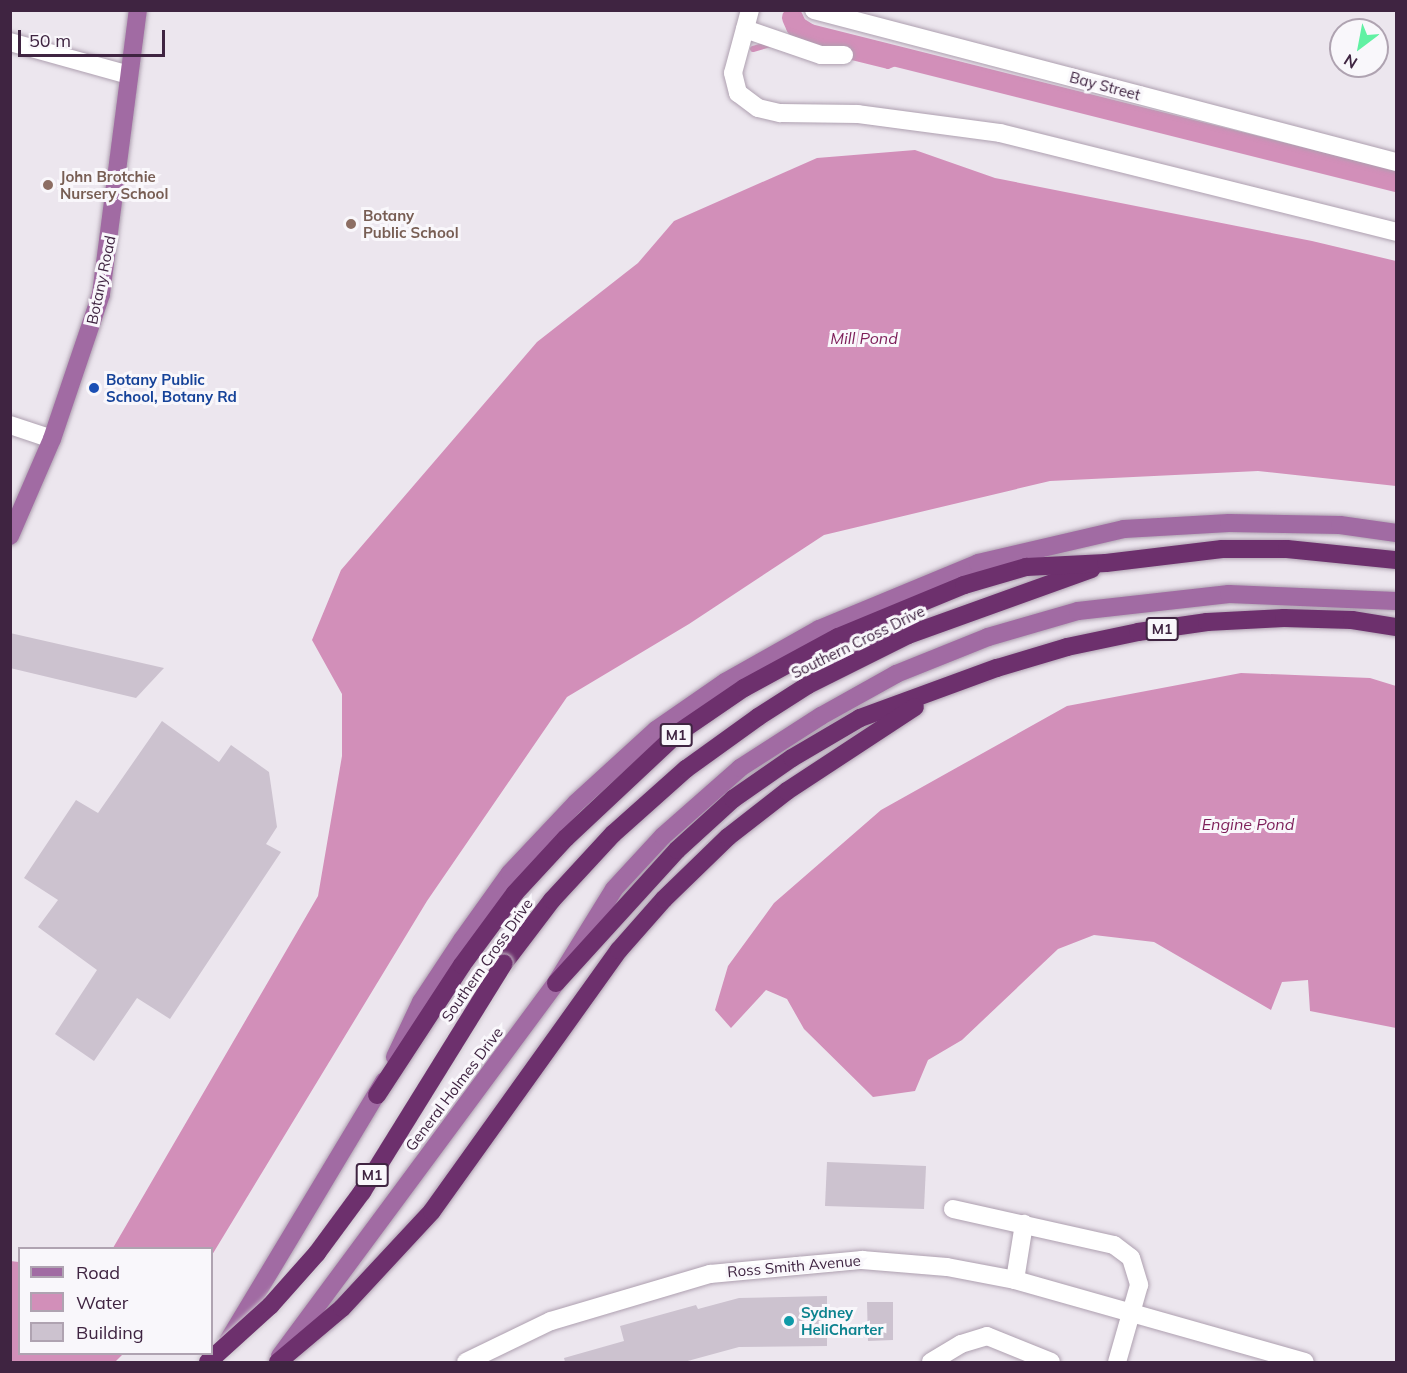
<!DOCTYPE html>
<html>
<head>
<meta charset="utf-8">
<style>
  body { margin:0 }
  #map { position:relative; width:1407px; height:1373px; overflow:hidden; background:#ece6ee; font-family:Mulish,sans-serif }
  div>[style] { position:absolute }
  .water>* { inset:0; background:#d28fb9 }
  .stream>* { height:6px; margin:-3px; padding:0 3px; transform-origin:3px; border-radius:3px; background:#d28fb9 }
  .canal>* { height:21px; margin:-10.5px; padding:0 10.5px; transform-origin:10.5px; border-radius:10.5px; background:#d28fb9 }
  .building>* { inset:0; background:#ccc2cf }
  .roads { filter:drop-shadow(0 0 2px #aea0b0) drop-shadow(0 0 2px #aea0b0) }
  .minor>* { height:18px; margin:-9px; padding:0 9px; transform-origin:9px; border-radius:9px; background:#fff }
  .major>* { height:18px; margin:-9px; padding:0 9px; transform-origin:9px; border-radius:9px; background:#a16ba3 }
  .highway>* { height:18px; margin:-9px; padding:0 9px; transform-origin:9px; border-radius:9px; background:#6d306d }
  .bridges { filter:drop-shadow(0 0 2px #c9c2ca) drop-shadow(0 0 2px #c9c2ca) }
  .highway-bridge>* { height:18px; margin:-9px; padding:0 9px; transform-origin:9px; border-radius:9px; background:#6d306d }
  .dots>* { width:16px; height:16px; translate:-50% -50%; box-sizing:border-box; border:3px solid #f9f7fb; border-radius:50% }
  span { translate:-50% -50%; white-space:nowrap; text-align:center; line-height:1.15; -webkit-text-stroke:6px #f9f7fb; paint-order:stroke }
  .shield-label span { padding:2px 4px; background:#f9f7fb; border:2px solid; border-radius:4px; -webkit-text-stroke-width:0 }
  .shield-label { font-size:14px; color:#3f2441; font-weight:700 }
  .street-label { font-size:15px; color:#3f2441 }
  .education-label { font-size:15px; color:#785e54; font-weight:700 }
  .left { translate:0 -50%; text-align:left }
  .transit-label { font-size:15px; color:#164399; font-weight:700 }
  .culture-label { font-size:15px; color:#0d838f; font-weight:700 }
  .water-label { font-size:16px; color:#7d1e59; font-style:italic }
  .frame { position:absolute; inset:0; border:12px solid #3f2441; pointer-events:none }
  .legend { position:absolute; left:18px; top:1247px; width:195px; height:108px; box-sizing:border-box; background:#f9f7fb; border:2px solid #afa3b1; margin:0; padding:8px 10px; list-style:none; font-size:18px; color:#3f2441 }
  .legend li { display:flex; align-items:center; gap:12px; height:30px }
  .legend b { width:30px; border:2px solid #afa3b1 }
  .north { position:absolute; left:1329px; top:18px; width:60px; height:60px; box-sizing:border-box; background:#f9f7fb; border:2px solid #afa3b1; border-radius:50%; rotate:212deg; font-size:16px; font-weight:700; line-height:24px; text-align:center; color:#3f2441 }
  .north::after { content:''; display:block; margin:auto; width:21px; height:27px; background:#61f1a3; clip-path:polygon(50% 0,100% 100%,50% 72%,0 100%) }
  .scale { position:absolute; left:18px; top:30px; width:147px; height:27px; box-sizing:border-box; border:3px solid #3f2441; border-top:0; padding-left:8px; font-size:18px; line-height:21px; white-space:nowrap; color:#3f2441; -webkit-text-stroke:4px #f9f7fb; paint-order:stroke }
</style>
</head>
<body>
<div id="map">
  <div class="water">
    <div style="clip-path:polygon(915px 150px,995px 178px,1312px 241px,1396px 261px,1396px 486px,1258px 471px,1050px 481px,824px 535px,689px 624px,567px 697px,427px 901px,212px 1255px,212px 1248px,113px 1248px,318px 896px,342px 756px,342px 694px,312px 640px,341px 570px,537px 342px,638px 263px,674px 221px,817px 158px)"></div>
    <div style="clip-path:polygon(1241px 673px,1370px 678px,1396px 686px,1396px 1028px,1310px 1011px,1308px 980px,1282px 982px,1271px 1010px,1154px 942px,1094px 935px,1058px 949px,962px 1040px,928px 1060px,915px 1091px,873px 1097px,804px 1029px,787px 999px,766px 990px,731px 1028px,715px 1010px,728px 966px,774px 903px,881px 810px,1067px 706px)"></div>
    <div style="clip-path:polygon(10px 1261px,19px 1262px,20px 1354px,123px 1354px,115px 1362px,11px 1362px)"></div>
  </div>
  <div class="stream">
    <div style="left:792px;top:30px;width:17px;rotate:13deg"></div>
    <div style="left:798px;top:41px;width:30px;rotate:-4deg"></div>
    <div style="left:828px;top:39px;width:23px;rotate:45deg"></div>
    <div style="left:844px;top:55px;width:45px;rotate:14deg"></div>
    <div style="left:888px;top:66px;width:22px;rotate:-22deg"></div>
    <div style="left:753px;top:49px;width:19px;rotate:-16deg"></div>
  </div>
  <div class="canal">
    <div style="left:792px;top:17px;width:10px;rotate:66deg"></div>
    <div style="left:796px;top:26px;width:15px;rotate:32deg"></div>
    <div style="left:809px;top:34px;width:605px;rotate:14.06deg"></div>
  </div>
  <div class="building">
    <div style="clip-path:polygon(10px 633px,164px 668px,136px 698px,10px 668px)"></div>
    <div style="clip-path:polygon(162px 721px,219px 762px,231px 745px,269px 772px,277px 827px,266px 844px,281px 852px,170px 1019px,137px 998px,94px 1061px,55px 1034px,97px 970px,38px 927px,58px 900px,24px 878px,76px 800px,98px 813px)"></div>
    <div style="clip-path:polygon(827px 1162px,926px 1166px,924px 1209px,825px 1206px)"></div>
    <div style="clip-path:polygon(827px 1296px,827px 1346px,739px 1347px,684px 1362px,565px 1362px,564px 1358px,624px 1341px,620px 1326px,696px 1305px,698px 1309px,739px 1298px)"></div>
    <div style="clip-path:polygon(867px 1302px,893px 1302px,893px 1340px,868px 1341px)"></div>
  </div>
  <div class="roads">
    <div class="minor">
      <div style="left:750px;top:10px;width:65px;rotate:105.1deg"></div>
      <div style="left:733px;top:73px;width:21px;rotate:76deg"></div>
      <div style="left:738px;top:93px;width:25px;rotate:37deg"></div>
      <div style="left:758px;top:108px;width:23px;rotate:13deg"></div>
      <div style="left:780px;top:113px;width:78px;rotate:0.7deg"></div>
      <div style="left:858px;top:114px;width:143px;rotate:7.6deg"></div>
      <div style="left:1000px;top:133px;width:408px;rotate:14deg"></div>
      <div style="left:814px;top:10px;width:602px;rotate:14.64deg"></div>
      <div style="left:745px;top:29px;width:80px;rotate:18.9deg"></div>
      <div style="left:821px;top:55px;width:23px"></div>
      <div style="left:10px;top:42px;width:123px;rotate:15.5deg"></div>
      <div style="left:10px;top:425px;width:44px;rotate:18.4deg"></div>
      <div style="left:953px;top:1209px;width:165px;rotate:12.6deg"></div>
      <div style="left:1114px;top:1245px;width:21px;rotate:37deg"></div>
      <div style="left:1131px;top:1258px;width:28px;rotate:73deg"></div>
      <div style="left:1139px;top:1285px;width:80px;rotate:105.9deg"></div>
      <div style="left:1015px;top:1280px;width:57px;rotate:-80.9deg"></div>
      <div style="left:466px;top:1362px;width:94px;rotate:-25.8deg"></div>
      <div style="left:551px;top:1321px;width:166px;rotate:-16.5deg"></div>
      <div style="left:710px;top:1274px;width:153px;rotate:-5.3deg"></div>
      <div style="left:862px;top:1260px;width:85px;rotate:4.7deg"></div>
      <div style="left:947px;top:1267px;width:69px;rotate:10.8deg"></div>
      <div style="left:1015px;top:1280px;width:301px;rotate:15.8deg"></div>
      <div style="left:931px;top:1362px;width:35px;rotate:-31deg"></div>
      <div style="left:961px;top:1344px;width:27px;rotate:-17deg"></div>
      <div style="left:987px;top:1336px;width:69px;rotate:22.1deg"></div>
    </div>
    <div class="major">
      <div style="left:10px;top:536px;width:106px;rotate:-66.6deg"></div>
      <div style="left:52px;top:439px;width:153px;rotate:-71.3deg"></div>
      <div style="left:101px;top:294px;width:286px;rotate:-82.6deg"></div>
      <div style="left:395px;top:1057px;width:61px;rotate:-64.7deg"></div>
      <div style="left:421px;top:1002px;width:74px;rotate:-56.5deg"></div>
      <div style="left:462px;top:940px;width:82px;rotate:-54.4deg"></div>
      <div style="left:510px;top:873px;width:96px;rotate:-46.7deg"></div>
      <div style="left:576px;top:803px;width:108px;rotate:-42.4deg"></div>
      <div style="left:656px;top:730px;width:84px;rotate:-34.8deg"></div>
      <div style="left:725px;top:682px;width:108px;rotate:-29.4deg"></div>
      <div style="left:819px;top:629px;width:172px;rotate:-22.5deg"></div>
      <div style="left:978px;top:563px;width:150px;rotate:-13.1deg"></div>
      <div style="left:1124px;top:529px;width:105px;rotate:-3.3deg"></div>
      <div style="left:1229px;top:523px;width:111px;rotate:1deg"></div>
      <div style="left:1340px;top:525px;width:57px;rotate:8.1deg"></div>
      <div style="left:228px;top:1341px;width:303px;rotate:-59deg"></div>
      <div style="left:280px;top:1356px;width:464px;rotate:-53.5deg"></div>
      <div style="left:556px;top:983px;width:110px;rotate:-58.3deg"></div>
      <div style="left:614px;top:889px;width:72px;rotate:-47.2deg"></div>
      <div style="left:663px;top:836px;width:103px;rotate:-41.4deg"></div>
      <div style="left:740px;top:768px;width:96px;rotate:-32.7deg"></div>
      <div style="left:821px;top:716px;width:86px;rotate:-29.2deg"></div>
      <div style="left:896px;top:674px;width:99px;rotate:-21.9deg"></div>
      <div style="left:988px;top:637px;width:94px;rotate:-16.1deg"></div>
      <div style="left:1078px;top:611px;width:152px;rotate:-6.4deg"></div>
      <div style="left:1229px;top:594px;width:167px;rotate:2.4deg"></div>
    </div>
    <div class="highway">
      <div style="left:504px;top:963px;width:79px;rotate:-52.7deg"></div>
      <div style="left:552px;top:900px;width:90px;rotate:-47.3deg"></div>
      <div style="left:613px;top:834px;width:98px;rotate:-41.7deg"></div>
      <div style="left:686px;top:769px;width:89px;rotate:-35.8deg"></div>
      <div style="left:758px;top:717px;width:59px;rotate:-32.6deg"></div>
      <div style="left:808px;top:685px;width:112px;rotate:-26.6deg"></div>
      <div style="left:908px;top:635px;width:195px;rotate:-19.8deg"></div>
      <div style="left:556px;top:983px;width:180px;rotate:-47.7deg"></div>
      <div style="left:677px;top:850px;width:76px;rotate:-42.3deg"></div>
      <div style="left:733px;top:799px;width:72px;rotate:-34.8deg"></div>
      <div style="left:792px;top:758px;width:79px;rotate:-30.5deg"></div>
      <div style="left:860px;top:718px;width:146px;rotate:-20.1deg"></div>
      <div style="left:997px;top:668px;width:73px;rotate:-16.7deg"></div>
      <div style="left:1067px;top:647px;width:73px;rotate:-11.9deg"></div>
      <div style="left:1138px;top:632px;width:70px;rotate:-8.2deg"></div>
      <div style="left:1207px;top:622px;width:77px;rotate:-3deg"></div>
      <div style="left:1284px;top:618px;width:68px;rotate:1.7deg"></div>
      <div style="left:1352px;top:620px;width:45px;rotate:9deg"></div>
      <div style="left:377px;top:1095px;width:155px;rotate:-56.8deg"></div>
      <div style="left:462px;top:965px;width:89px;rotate:-53.6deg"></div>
      <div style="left:515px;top:893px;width:75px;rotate:-47.2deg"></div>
      <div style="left:566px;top:838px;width:154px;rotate:-43.2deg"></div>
      <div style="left:678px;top:733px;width:80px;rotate:-34.3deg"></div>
      <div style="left:744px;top:688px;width:107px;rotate:-28.5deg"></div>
      <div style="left:838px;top:637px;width:136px;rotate:-22.4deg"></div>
      <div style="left:964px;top:585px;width:65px;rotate:-16.2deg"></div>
      <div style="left:1026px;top:567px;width:80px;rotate:-2.9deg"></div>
      <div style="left:1106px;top:563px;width:117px;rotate:-6.9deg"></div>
      <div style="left:1222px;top:549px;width:65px"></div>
      <div style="left:1287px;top:549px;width:110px;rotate:5.8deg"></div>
      <div style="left:278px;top:1362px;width:84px;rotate:-40.2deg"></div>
      <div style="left:342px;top:1308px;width:132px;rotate:-47.1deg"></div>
      <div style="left:432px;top:1211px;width:321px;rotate:-54.4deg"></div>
      <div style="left:619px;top:950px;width:68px;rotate:-48.6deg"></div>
      <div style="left:664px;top:899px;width:89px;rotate:-44.1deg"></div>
      <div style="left:728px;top:837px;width:75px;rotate:-37.9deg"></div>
      <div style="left:787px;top:791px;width:153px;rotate:-33.3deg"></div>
    </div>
  </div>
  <div class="bridges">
    <div class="highway-bridge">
      <div style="left:208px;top:1362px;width:84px;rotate:-42.1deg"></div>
      <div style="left:270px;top:1306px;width:71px;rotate:-48.4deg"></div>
      <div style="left:317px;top:1253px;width:76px;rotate:-53.6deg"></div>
      <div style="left:362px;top:1192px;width:269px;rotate:-58.2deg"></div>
    </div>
  </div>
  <div class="dots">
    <div style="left:48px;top:185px;background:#8d6e63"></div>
    <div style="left:351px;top:224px;background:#8d6e63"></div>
    <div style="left:94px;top:388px;background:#1a4fb4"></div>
    <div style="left:789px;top:1321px;background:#0f9aa8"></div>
  </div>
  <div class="shield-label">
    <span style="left:1162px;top:629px">M1</span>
    <span style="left:676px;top:735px">M1</span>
    <span style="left:372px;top:1175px">M1</span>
  </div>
  <div class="street-label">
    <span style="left:1105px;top:86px;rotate:15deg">Bay Street</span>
    <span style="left:101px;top:280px;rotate:-78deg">Botany Road</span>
    <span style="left:858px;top:642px;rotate:-26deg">Southern Cross Drive</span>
    <span style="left:487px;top:960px;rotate:-55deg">Southern Cross Drive</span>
    <span style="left:454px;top:1089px;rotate:-53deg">General Holmes Drive</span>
    <span style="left:794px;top:1266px;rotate:-5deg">Ross Smith Avenue</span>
  </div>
  <div class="education-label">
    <span class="left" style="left:60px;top:185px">John Brotchie<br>Nursery School</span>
    <span class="left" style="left:363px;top:224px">Botany<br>Public School</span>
  </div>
  <div class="transit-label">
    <span class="left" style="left:106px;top:388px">Botany Public<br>School, Botany Rd</span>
  </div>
  <div class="culture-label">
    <span class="left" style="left:801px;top:1321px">Sydney<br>HeliCharter</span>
  </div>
  <div class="water-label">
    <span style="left:864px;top:338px">Mill Pond</span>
    <span style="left:1248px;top:824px">Engine Pond</span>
  </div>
  <div class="frame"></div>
  <ul class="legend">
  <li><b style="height:8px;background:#a16ba3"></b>Road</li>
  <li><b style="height:16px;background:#d28fb9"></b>Water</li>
  <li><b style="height:16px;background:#ccc2cf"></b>Building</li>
  </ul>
  <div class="north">N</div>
  <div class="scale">50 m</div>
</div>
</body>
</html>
